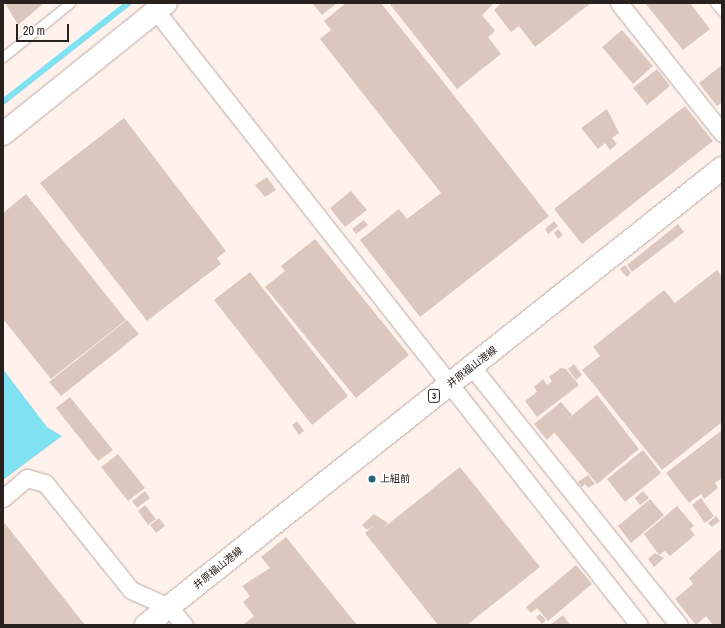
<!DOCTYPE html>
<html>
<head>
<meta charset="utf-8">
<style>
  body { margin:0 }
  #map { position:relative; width:725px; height:628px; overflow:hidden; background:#fff2ed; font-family:"Archivo Narrow","Noto Sans JP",sans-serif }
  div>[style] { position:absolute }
  .water>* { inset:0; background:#7fe1f2 }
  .stream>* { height:5.5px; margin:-2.75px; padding:0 2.75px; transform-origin:2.75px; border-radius:2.75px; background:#7fe1f2 }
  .building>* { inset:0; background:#dcc7bf }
  .roads { filter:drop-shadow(0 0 1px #bba89f) drop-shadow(0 0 1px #bba89f) }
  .lane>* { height:9px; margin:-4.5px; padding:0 4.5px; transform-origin:4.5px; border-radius:4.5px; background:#fff }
  .street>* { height:17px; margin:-8.5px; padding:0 8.5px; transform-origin:8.5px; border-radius:8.5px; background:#fff }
  .secondary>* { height:22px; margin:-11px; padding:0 11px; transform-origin:11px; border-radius:11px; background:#fff }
  .primary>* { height:22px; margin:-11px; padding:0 11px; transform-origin:11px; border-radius:11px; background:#fff }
  .dots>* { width:11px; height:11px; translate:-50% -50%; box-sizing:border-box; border:2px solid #fff; border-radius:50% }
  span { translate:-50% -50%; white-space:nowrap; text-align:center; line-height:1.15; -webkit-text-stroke:3px #fff; paint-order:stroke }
  .shield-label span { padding:1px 3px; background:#fff; border:1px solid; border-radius:3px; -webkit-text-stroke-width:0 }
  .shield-label { font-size:9px; color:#28211d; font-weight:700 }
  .street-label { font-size:10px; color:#28211d }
  .poi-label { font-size:10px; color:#28211d }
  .left { translate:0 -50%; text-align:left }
  .frame { position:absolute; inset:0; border:4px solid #28211d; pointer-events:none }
  .scale { position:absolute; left:16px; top:24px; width:53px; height:18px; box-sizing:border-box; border:2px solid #28211d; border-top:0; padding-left:5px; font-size:12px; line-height:14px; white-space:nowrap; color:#28211d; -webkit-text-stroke:3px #fff; paint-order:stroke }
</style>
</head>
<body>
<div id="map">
  <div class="water">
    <div style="clip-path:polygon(3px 369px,47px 427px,62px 436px,3px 480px)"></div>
  </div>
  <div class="stream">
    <div style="left:3px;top:102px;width:160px;rotate:-38.2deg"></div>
  </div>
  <div class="building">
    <div style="clip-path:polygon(5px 3px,44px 3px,18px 25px)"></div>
    <div style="clip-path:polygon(312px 3px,337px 3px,322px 15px)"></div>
    <div style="clip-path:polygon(346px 3px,381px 3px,549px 216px,420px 317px,360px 240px,399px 209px,407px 219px,441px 193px,320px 39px,331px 30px,324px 21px)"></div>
    <div style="clip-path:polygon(389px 3px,494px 3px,482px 15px,495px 31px,488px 37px,501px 54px,457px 89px)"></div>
    <div style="clip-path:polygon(501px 3px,591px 3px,535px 47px,519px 26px,511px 32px,494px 10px)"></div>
    <div style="clip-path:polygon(645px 3px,690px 3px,710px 29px,683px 50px)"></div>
    <div style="clip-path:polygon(622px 30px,653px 66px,633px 84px,602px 47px)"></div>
    <div style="clip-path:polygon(722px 65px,722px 102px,717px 106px,699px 83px)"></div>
    <div style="clip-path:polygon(657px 69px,670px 86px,647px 105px,633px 88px)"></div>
    <div style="clip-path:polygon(685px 106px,713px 141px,582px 244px,554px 209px)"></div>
    <div style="clip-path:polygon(607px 109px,619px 133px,612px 138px,617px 144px,610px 150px,605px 143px,598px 149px,581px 128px)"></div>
    <div style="clip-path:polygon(124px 118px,226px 251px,217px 258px,221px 264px,147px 321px,40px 183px)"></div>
    <div style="clip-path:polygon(267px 177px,276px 190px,265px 197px,255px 185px)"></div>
    <div style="clip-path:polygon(351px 191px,367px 210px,345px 227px,330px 208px)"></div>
    <div style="clip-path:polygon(26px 194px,126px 320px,51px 379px,3px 319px,3px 213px)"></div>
    <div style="clip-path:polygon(364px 220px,368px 225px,356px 234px,352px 229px)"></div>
    <div style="clip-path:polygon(554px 221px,558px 226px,548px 234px,545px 229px)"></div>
    <div style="clip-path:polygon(678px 224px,684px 232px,632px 272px,627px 265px)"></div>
    <div style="clip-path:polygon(558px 229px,563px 235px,558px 239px,554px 233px)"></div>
    <div style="clip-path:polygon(315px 239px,409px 355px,356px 398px,265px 287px,285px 271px,281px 266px)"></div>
    <div style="clip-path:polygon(625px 265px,631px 273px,627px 277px,620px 269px)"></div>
    <div style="clip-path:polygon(717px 270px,722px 277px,722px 422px,662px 470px,582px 370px,600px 356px,593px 347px,664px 290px,675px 303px)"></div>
    <div style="clip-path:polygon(250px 272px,348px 396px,312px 425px,214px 300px)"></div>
    <div style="clip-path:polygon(127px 320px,139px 334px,61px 396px,49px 382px)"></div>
    <div style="clip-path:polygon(574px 364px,582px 375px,576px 380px,568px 369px)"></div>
    <div style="clip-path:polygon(561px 368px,566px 369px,579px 385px,537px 417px,525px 401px,537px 392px,534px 387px,543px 379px,547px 385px,552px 381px,549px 377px)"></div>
    <div style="clip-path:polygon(597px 395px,639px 449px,597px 484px,553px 431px)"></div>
    <div style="clip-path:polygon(70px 397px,113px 450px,98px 461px,56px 408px)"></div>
    <div style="clip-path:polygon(561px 402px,572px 415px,547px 440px,534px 424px)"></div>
    <div style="clip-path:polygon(297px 421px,304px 431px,299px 435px,292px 425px)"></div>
    <div style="clip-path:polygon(722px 430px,722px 478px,715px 483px,718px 488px,704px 499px,701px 494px,689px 503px,666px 473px)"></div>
    <div style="clip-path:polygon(643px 450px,661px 473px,625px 502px,607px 479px)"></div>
    <div style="clip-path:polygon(118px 454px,145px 488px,128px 501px,101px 467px)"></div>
    <div style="clip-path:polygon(460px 467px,540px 567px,467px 625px,438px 625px,365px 533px,375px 525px,367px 530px,362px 525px,374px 514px,388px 523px,382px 529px)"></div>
    <div style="clip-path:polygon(588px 475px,595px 484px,588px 488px,585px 484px,582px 487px,578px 482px)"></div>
    <div style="clip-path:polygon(145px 491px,150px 498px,137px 508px,132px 501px)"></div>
    <div style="clip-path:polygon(643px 491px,649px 498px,640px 505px,635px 498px)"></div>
    <div style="clip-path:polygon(701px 498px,714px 516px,705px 523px,692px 505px)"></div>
    <div style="clip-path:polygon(650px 499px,664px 515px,631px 543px,618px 526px)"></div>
    <div style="clip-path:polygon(145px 505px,156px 519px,148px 525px,138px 511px)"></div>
    <div style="clip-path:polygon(677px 506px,694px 526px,690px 529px,695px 535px,670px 556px,665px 551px,659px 555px,644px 534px)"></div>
    <div style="clip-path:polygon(716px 516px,720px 521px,712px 527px,708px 523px)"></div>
    <div style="clip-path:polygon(159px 518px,165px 526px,156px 533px,150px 525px)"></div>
    <div style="clip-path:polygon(3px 521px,85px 625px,3px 625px)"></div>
    <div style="clip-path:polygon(286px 537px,357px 625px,244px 624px,254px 616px,243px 602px,250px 596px,242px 586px,270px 568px,261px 557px)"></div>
    <div style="clip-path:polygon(722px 548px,722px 625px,713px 625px,706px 616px,696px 625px,675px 599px,693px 584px,689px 578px)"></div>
    <div style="clip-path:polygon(655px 553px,664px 558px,654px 567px,648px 559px)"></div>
    <div style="clip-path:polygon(576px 565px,592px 584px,548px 621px,537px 608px,531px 613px,526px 607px)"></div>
    <div style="clip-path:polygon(540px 614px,546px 620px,542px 624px,536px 617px)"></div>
    <div style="clip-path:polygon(563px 615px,570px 625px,550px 625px)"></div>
  </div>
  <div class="roads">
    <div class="lane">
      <div style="left:715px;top:3px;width:11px;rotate:49deg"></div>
      <div style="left:3px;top:57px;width:86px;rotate:-38.9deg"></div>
    </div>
    <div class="street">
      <div style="left:619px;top:3px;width:166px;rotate:51.6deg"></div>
      <div style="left:156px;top:11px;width:781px;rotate:51.81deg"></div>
      <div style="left:472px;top:367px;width:331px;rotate:51.3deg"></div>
      <div style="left:3px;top:498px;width:31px;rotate:-40deg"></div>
      <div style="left:27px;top:478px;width:19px;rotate:16deg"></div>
      <div style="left:45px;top:483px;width:137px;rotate:51.2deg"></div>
      <div style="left:131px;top:590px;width:42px;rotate:24.1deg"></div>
      <div style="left:169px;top:607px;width:23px;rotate:50deg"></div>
    </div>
    <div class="secondary">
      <div style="left:3px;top:134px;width:209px;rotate:-38.8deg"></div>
    </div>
    <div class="primary">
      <div style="left:146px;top:625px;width:735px;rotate:-38.43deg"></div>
    </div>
  </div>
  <div class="dots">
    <div style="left:372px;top:479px;background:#236579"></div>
  </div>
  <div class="shield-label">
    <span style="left:434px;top:396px">3</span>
  </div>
  <div class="street-label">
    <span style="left:472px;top:367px;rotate:-38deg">井原福山港線</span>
    <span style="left:218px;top:568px;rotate:-39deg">井原福山港線</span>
  </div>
  <div class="poi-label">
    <span class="left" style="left:380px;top:479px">上組前</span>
  </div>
  <div class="frame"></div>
  <div class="scale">20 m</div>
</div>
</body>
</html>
